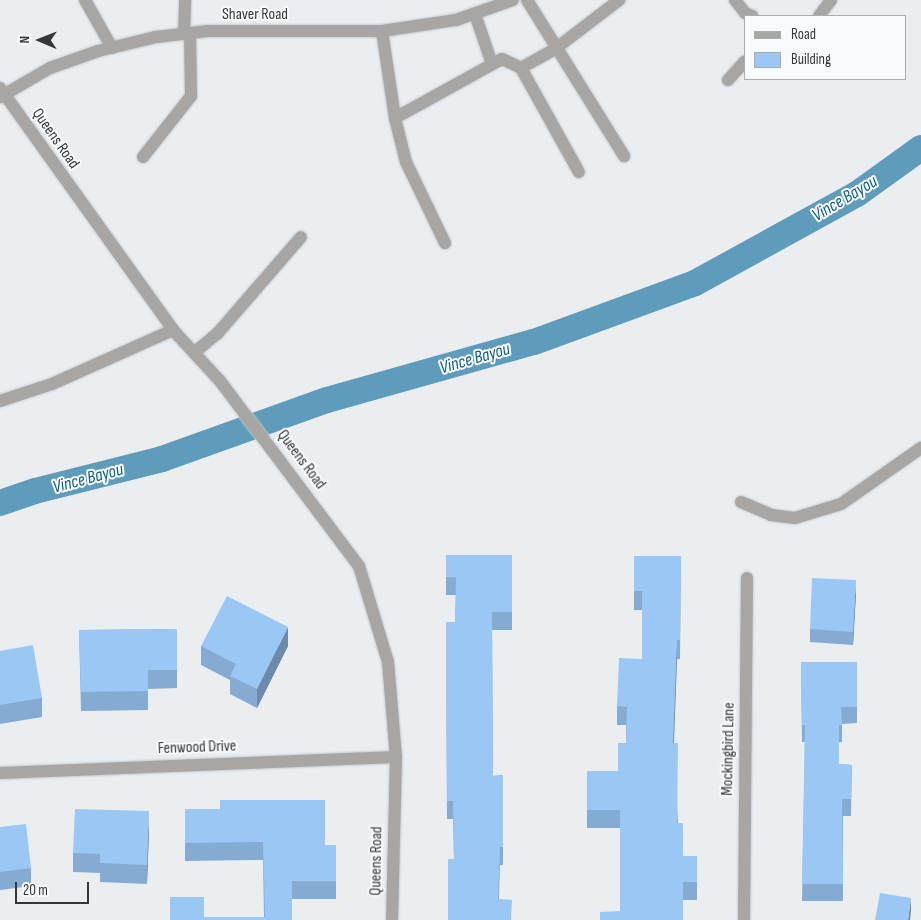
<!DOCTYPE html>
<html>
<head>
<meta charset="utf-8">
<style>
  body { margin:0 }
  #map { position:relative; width:921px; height:920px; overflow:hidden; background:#ebeef1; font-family:"Sofia Sans Condensed",sans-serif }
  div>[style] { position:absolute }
  .canal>* { height:26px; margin:-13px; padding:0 13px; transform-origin:13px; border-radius:13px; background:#5f9bbb }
  .roads { filter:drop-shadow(0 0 1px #c7c9cc) drop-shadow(0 0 1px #c7c9cc) }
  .service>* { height:12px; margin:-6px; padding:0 6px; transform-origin:6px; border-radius:6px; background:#a7a6a5 }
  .minor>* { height:12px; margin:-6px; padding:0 6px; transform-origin:6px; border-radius:6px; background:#a7a6a5 }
  .tertiary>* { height:12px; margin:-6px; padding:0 6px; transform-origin:6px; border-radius:6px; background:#a7a6a5 }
  .wall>* { inset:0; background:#85abd2 }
  .shaded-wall>* { inset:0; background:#6c8bab }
  .building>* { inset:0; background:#9bc7f4 }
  span { translate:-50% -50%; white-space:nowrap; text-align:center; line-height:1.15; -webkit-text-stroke:4px #f8fbfe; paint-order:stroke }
  .street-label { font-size:16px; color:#353638 }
  .water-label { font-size:18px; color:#105d7e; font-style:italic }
  .legend { position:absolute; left:744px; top:15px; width:162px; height:65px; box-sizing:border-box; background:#f8fbfe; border:1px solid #aaacaf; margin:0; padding:6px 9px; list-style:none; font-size:15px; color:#353638 }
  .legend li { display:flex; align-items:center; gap:10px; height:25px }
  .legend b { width:25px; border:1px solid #aaacaf }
  .north { position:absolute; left:15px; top:15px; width:50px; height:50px; -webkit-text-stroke:4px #f8fbfe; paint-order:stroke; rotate:271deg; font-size:14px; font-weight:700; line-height:20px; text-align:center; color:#353638 }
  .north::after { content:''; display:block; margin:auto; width:18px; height:22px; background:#353638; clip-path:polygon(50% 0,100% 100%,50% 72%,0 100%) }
  .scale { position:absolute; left:15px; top:882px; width:74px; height:22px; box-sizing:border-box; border:2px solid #353638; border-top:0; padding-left:6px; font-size:15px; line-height:18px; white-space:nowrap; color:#353638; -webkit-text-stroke:4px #f8fbfe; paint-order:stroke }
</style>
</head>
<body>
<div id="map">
  <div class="canal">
    <div style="left:0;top:503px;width:37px;rotate:-19deg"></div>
    <div style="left:35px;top:491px;width:131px;rotate:-14.1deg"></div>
    <div style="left:162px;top:459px;width:175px;rotate:-19.7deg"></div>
    <div style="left:327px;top:400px;width:215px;rotate:-15.7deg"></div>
    <div style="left:534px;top:342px;width:171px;rotate:-20.1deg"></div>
    <div style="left:695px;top:283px;width:185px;rotate:-28.8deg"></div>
    <div style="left:857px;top:194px;width:79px;rotate:-35.7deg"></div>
  </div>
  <div class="roads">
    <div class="service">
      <div style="left:85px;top:0;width:55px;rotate:60.6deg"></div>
      <div style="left:527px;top:0;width:184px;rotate:58.1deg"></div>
      <div style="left:735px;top:0;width:16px;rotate:52deg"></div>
      <div style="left:745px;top:13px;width:8px;rotate:23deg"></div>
      <div style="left:475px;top:14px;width:53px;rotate:71.2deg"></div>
      <div style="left:819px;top:16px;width:20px;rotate:-53deg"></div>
      <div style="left:382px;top:31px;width:88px;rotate:81.5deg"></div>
      <div style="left:395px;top:118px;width:45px;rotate:76deg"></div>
      <div style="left:406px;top:162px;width:90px;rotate:64.3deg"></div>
      <div style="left:184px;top:34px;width:34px;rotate:-88deg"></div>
      <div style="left:521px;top:68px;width:119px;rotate:60.9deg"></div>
      <div style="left:728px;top:80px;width:25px;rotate:-48deg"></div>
      <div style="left:395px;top:118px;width:122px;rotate:-28.9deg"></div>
      <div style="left:502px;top:59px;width:21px;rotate:25deg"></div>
      <div style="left:521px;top:68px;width:39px;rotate:-29deg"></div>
      <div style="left:555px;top:49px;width:81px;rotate:-37.4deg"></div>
      <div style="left:143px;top:157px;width:78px;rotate:-51.8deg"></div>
      <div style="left:191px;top:96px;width:63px;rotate:-90.9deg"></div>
      <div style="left:194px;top:353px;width:30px;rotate:-40deg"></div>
      <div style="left:217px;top:334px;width:128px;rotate:-49.1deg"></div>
      <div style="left:0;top:401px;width:55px;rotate:-18.1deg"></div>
      <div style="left:52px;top:384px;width:133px;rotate:-24.1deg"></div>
      <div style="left:741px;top:502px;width:33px;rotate:23deg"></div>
      <div style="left:771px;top:515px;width:24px;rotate:7deg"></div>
      <div style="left:795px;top:518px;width:48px;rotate:-16.9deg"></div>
      <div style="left:841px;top:504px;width:98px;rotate:-35deg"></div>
    </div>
    <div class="minor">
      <div style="left:0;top:97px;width:58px;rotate:-30.1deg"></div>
      <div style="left:50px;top:68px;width:51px;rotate:-19.5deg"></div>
      <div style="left:98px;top:51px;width:60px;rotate:-13.6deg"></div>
      <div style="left:156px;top:37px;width:52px;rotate:-6.6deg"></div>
      <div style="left:208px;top:31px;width:174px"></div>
      <div style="left:382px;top:31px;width:75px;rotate:-8.5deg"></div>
      <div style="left:456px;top:20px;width:60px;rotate:-19.3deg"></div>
      <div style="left:0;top:773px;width:396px;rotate:-2.3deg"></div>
      <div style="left:744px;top:920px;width:342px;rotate:-89.5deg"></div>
    </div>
    <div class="tertiary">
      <div style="left:0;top:88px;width:297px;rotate:54.4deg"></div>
      <div style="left:173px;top:330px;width:69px;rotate:47.3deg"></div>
      <div style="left:220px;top:381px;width:231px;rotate:53.1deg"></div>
      <div style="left:359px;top:566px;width:100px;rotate:73.2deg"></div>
      <div style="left:388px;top:662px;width:95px;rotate:85.2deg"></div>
      <div style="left:396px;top:757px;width:163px;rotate:91.4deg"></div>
    </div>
  </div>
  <div class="wall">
    <div style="clip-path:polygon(446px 555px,512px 555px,512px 630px,492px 630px,493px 776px,503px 775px,503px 865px,500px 865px,499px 899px,512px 920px,454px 859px,453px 819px,447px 819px,446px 622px,455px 622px,456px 595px,446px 595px)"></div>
    <div style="clip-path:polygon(634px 556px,681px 556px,680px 659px,677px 659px,674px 743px,678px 823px,683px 856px,697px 856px,697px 900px,683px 900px,620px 911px,620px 828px,587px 828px,587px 771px,618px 771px,626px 743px,626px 725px,617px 725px,617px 706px,642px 659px,642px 610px,634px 610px)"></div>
    <div style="clip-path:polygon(856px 593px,853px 645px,810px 642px,810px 629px)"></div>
    <div style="clip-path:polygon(177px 629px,177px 688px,148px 689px,148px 710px,81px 711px,79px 630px)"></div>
    <div style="clip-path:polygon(201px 646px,288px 646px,257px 708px,230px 694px,230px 680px,201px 665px)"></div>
    <div style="clip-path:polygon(0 651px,42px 698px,42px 717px,0 724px)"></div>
    <div style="clip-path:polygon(801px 662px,857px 662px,857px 723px,842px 724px,842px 742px,839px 742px,839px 764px,852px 765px,851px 816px,843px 816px,843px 901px,802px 901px,805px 742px,802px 742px)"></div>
    <div style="clip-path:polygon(185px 809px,325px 845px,336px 845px,336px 899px,292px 899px,292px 920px,204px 917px,264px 917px,263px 860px,185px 861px)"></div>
    <div style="clip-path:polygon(0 827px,31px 868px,31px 886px,0 890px)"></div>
    <div style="clip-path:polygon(149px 830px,147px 884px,100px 882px,100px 873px,73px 872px,73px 853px)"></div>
  </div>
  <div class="shaded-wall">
    <div style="clip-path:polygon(856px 580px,856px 593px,853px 645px,853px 632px)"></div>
    <div style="clip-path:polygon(288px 627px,288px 646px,257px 708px,257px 689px)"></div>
    <div style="clip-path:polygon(677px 640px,677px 659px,673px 761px,673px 743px)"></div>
    <div style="clip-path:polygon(149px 811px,149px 830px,147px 884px,147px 865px)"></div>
    <div style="clip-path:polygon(911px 898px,911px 911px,910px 920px,908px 920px)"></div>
  </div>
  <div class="building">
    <div style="clip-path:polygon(446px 555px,512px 555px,512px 612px,492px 612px,493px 776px,503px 775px,503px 847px,500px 847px,498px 899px,512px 900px,511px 920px,448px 920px,448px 859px,454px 859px,453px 801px,447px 801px,446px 622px,455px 622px,456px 577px,446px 577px)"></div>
    <div style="clip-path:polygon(634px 556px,681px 556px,680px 640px,677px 640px,673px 743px,678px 743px,677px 823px,683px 823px,683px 856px,697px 856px,697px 882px,683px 882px,683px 920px,600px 920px,600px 912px,620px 911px,620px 810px,587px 810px,587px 771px,618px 771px,618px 743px,626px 743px,627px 707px,617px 706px,619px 658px,642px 659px,642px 591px,634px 591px)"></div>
    <div style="clip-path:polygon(812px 578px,856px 580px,853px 632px,810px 629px)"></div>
    <div style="clip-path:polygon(227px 596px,288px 627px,257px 689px,230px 676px,236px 664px,201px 646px)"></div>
    <div style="clip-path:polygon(177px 629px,177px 670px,148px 670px,148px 691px,81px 692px,79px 630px)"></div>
    <div style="clip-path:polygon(33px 645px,42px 698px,0 705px,0 651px)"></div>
    <div style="clip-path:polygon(801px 662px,857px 662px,857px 707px,841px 707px,842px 725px,839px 725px,839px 764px,852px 765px,851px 799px,842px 799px,843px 884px,802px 884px,805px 725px,802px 725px)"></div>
    <div style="clip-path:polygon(220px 800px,325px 800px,325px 845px,336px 845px,336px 881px,292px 881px,292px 920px,170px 920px,170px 897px,204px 897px,204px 917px,265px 917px,263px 842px,185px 843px,185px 809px,220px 809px)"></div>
    <div style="clip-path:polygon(75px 809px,149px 811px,147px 865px,100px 863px,100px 854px,73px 853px)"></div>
    <div style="clip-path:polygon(26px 824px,31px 868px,0 872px,0 827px)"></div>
    <div style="clip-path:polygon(880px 893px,911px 898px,908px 920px,875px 920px)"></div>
  </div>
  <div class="street-label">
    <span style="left:255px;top:15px">Shaver Road</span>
    <span style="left:55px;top:139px;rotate:55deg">Queens Road</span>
    <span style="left:301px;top:460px;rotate:53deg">Queens Road</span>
    <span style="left:197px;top:748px;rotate:-2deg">Fenwood Drive</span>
    <span style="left:729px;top:749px;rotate:-89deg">Mockingbird Lane</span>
    <span style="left:377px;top:861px;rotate:-89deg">Queens Road</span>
  </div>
  <div class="water-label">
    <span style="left:845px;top:199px;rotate:-31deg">Vince Bayou</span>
    <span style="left:475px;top:359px;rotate:-16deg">Vince Bayou</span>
    <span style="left:88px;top:479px;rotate:-15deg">Vince Bayou</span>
  </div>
  <ul class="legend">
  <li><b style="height:6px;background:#a7a6a5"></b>Road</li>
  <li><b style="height:14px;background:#9bc7f4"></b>Building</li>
  </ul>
  <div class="north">N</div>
  <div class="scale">20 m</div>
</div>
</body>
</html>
